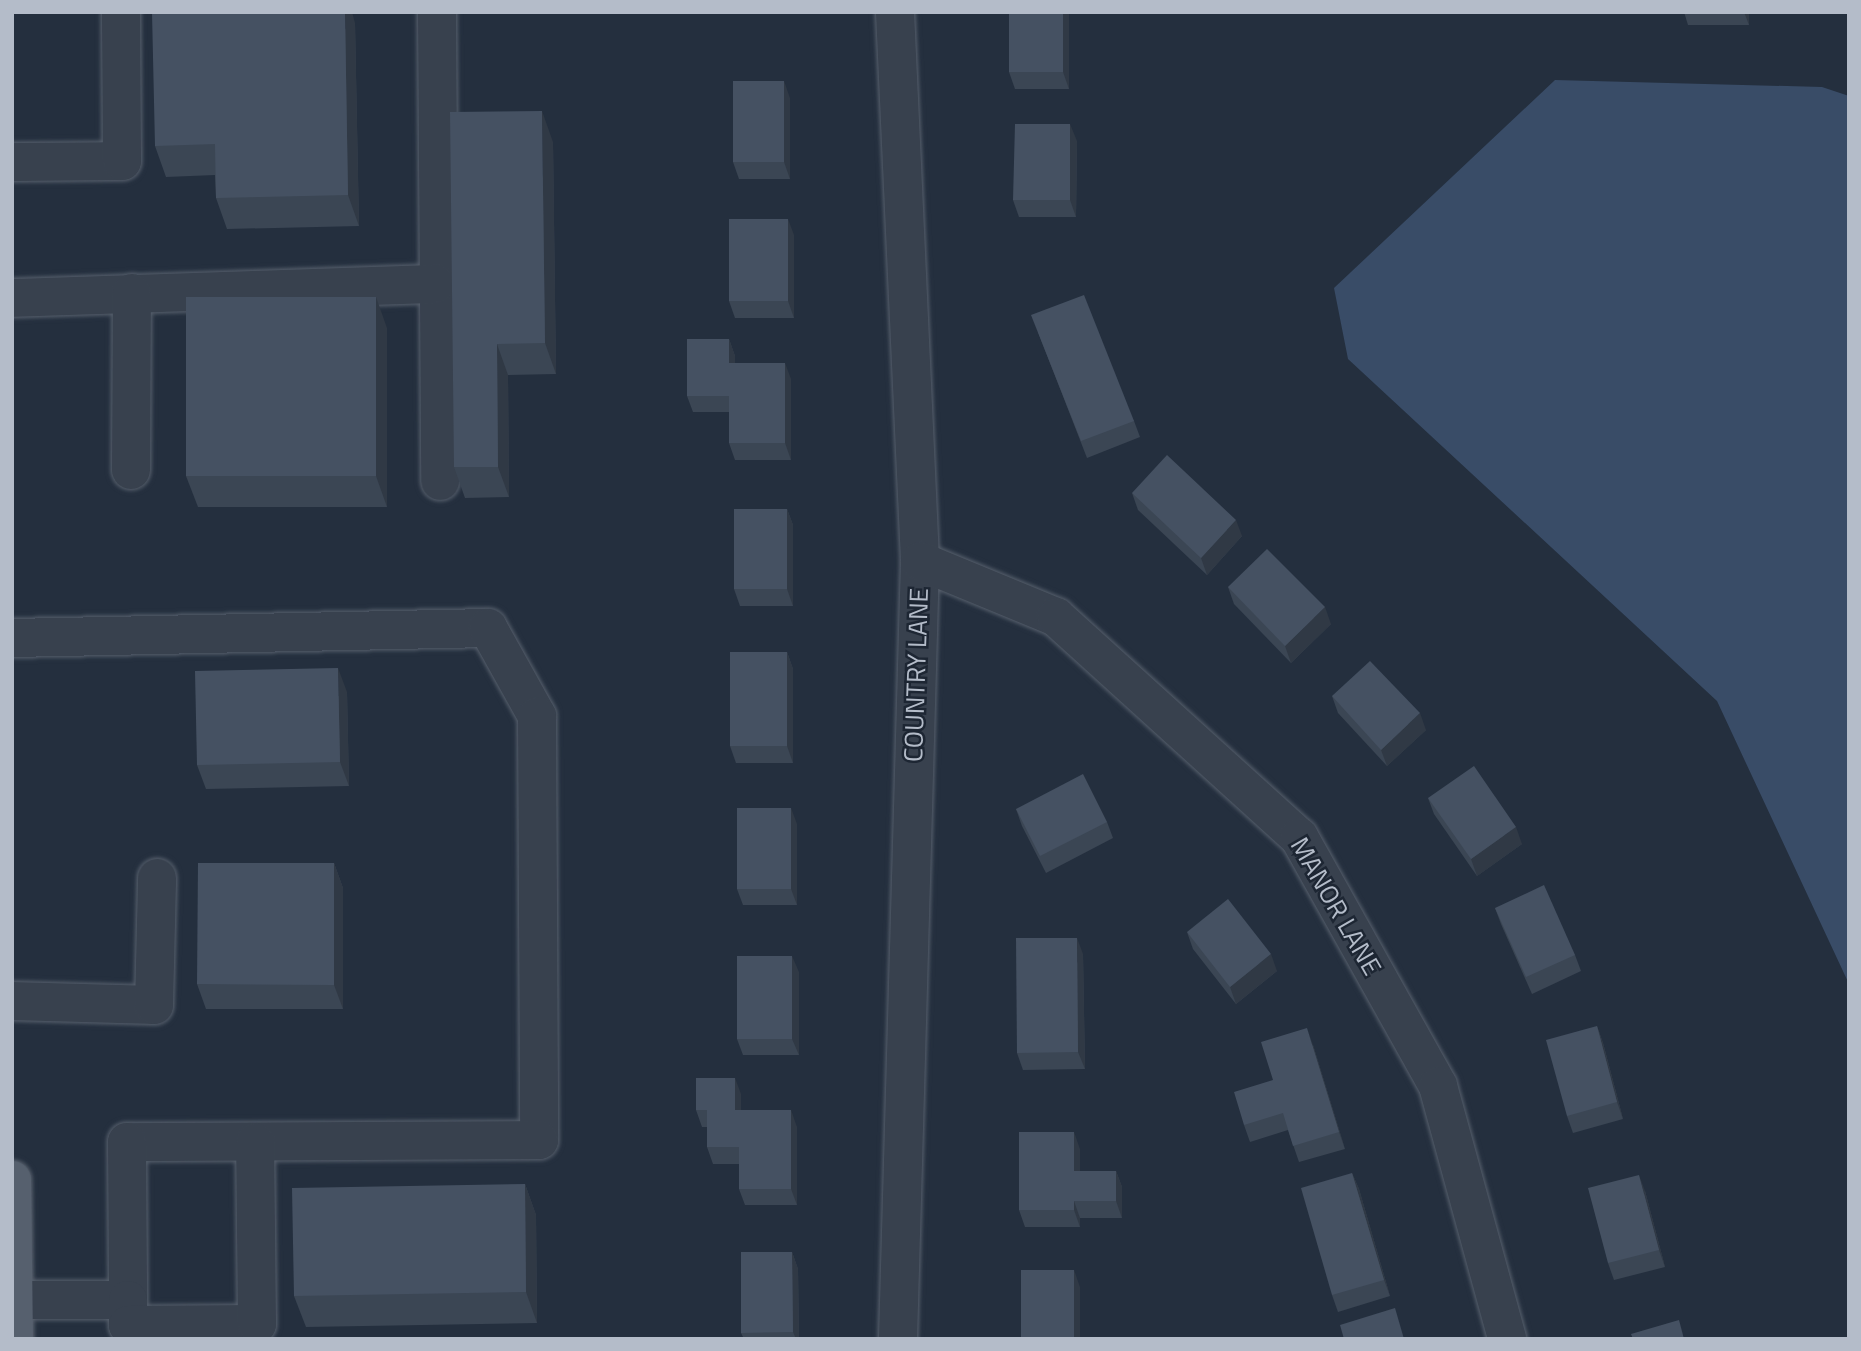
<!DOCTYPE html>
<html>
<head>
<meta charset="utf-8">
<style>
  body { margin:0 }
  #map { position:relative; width:1861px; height:1351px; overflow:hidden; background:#242f3e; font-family:"Titillium Web",sans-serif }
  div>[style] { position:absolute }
  .water>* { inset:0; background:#394c67 }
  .roads { filter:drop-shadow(0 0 2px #565f6c) drop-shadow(0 0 2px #565f6c) }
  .minor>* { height:38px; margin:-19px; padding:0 19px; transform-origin:19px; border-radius:19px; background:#38414e }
  .major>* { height:38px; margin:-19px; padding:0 19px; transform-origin:19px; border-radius:19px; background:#56606e }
  .wall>* { inset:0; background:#3b4654 }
  .shaded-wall>* { inset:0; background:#303945 }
  .building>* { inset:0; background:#455162 }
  span { translate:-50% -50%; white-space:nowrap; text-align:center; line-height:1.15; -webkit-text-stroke:5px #1d2633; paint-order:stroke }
  .street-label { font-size:26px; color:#b4bcc9 }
  .frame { position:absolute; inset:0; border:14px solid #b4bcc9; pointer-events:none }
</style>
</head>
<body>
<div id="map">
  <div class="water">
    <div style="clip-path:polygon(1555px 80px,1822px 87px,1849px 96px,1849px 984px,1717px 701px,1348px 359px,1334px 288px)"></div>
  </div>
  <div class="roads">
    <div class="minor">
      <div style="left:437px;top:12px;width:469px;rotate:89.6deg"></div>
      <div style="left:895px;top:12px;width:550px;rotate:87.39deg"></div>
      <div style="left:920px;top:561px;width:778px;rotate:91.62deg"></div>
      <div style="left:12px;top:162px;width:110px;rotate:-0.5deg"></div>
      <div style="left:122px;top:161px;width:149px;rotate:-90.4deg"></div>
      <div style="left:12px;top:298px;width:424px;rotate:-1.9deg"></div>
      <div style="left:131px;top:470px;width:177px;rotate:-89.7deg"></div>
      <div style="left:920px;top:561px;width:147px;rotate:22.4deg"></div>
      <div style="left:1056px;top:617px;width:328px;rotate:42.2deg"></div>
      <div style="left:1299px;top:837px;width:285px;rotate:60.8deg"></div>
      <div style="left:1438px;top:1086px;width:262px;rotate:74.7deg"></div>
      <div style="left:12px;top:638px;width:476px;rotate:-1.2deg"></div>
      <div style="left:488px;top:628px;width:101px;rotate:60.9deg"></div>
      <div style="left:537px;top:716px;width:424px;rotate:89.7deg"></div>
      <div style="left:539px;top:1140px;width:412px;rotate:179.7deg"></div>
      <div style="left:127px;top:1142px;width:158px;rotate:89.6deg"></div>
      <div style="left:128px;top:1300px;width:114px;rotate:180deg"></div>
      <div style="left:12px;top:1001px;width:142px;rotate:1.6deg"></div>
      <div style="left:154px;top:1005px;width:127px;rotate:-88.6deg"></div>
      <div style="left:128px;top:1300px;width:25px;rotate:90deg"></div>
      <div style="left:128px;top:1325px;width:129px;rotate:-0.4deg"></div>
      <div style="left:257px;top:1324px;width:182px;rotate:-90.6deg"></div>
    </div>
    <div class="major">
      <div style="left:12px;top:1180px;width:159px;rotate:89.3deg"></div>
    </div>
  </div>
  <div class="wall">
    <div style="clip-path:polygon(1069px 12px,1069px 89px,1015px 89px,1009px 72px)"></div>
    <div style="clip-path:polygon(1684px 12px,1749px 12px,1749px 25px,1688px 25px)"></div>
    <div style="clip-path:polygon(355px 23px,359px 226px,227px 229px,216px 198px,215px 175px,166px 177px,155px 146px)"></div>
    <div style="clip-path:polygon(790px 98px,790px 179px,739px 179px,733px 162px)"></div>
    <div style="clip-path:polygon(1077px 141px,1076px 217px,1019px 217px,1013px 200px)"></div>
    <div style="clip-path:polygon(553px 142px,556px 374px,508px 375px,509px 497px,465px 498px,454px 467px)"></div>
    <div style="clip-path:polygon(794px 235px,794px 318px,735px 318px,729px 301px)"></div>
    <div style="clip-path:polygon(387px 328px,387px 507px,198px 507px,186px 476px)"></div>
    <div style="clip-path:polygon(1038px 332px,1134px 421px,1140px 437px,1087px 458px)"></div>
    <div style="clip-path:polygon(729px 339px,735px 356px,735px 363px,791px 379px,791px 460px,735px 460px,729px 443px,729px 412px,693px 412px,687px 396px)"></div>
    <div style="clip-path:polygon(1132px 493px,1242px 536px,1207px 575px,1138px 510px)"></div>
    <div style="clip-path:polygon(787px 509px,793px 525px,793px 606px,740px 606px,734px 589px)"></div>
    <div style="clip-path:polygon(1228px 587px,1331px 624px,1291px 663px,1234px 604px)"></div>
    <div style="clip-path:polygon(787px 652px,793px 669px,793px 763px,736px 763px,730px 746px)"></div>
    <div style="clip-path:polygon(347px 692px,349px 786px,206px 789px,197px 765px)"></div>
    <div style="clip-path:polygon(1332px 696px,1426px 730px,1387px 766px,1338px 713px)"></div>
    <div style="clip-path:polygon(1428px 798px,1522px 844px,1477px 876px,1434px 814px)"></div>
    <div style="clip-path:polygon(1016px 809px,1107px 822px,1113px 838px,1046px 873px,1022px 826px)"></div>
    <div style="clip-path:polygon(797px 824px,797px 905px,743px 905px,737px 889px)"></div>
    <div style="clip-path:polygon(334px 863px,343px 888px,343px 1009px,206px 1009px,197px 984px)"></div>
    <div style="clip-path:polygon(1495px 908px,1575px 955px,1581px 971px,1532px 994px,1501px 924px)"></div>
    <div style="clip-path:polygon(1187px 932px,1277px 971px,1236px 1004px,1193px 949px)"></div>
    <div style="clip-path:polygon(1083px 954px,1085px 1069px,1023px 1070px,1017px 1053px)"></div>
    <div style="clip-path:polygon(799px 972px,799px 1055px,743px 1055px,737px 1039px)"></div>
    <div style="clip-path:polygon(1597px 1026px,1603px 1043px,1623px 1119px,1573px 1133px,1567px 1116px)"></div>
    <div style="clip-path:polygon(1313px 1045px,1345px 1149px,1299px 1162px,1288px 1130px,1250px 1142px,1244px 1125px,1273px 1080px)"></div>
    <div style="clip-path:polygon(741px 1094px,741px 1110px,797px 1127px,797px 1205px,745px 1205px,739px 1189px,739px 1164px,713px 1164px,707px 1147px,707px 1127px,702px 1127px,696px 1110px)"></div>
    <div style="clip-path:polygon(1080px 1149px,1080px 1171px,1116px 1171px,1122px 1187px,1122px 1218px,1080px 1218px,1080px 1227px,1025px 1227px,1019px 1210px)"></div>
    <div style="clip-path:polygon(1352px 1173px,1359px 1189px,1390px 1296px,1338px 1312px,1332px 1295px)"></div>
    <div style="clip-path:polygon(525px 1184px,536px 1215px,537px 1323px,306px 1327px,294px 1296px)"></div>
    <div style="clip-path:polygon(1645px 1191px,1665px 1267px,1614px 1280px,1608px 1263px)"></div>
    <div style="clip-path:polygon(792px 1252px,798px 1269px,799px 1339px,744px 1339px,741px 1333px)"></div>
  </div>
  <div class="shaded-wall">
    <div style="clip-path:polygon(345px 12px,352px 12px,355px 23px,359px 226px,348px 195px)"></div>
    <div style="clip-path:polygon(1063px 12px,1069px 12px,1069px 89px,1063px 72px)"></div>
    <div style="clip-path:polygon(1744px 12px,1749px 12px,1749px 25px)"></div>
    <div style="clip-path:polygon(784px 81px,790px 98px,790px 179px,784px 162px)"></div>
    <div style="clip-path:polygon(542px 111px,553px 142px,556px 374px,545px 343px)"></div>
    <div style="clip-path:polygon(1070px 124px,1077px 141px,1076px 217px,1070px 200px)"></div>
    <div style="clip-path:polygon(788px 219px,794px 235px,794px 318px,788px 301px)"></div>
    <div style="clip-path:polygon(376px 297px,387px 328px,387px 507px,376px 476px)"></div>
    <div style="clip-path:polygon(729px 339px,735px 356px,735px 379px,729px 363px)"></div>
    <div style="clip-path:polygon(497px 344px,508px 375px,509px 497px,498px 467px)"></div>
    <div style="clip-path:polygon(785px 363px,791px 379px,791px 460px,785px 443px)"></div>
    <div style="clip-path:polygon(787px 509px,793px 525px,793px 606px,787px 589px)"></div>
    <div style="clip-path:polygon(1236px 520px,1242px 536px,1207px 575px,1201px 558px)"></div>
    <div style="clip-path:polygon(1325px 607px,1331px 624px,1291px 663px,1285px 646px)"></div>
    <div style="clip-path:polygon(787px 652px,793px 669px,793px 763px,787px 746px)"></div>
    <div style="clip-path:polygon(338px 668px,347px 692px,349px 786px,340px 762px)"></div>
    <div style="clip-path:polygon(1420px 713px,1426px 730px,1387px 766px,1381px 750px)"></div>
    <div style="clip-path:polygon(791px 808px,797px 824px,797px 905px,791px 889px)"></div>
    <div style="clip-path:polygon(1516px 827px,1522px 844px,1477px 876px,1471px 859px)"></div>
    <div style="clip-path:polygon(334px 863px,343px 888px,343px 1009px,334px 985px)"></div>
    <div style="clip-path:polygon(1077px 938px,1083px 954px,1085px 1069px,1078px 1052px)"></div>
    <div style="clip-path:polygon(1271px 954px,1277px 971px,1236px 1004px,1230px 987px)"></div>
    <div style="clip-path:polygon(792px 956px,799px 972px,799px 1055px,792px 1039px)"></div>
    <div style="clip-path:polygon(1597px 1026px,1603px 1043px,1623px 1119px,1617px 1102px)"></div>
    <div style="clip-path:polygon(1307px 1028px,1313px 1045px,1345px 1149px,1339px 1132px)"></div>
    <div style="clip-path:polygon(735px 1078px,741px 1094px,741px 1127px,735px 1110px)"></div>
    <div style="clip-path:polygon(791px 1110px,797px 1127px,797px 1205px,791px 1189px)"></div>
    <div style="clip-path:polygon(1074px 1132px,1080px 1149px,1080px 1187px,1074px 1171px)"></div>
    <div style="clip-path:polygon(1116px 1171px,1122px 1187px,1122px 1218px,1116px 1201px)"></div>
    <div style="clip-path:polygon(1352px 1173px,1359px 1189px,1390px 1296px,1384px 1280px)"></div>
    <div style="clip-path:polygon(1639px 1175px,1645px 1191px,1665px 1267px,1659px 1250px)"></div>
    <div style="clip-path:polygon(525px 1184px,536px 1215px,537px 1323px,526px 1292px)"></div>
    <div style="clip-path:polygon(1074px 1201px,1080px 1218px,1080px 1227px,1074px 1210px)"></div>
    <div style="clip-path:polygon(792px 1252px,798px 1269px,799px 1339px,796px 1339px,793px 1332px)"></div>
    <div style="clip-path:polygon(1074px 1270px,1080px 1287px,1080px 1339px,1074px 1339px)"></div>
  </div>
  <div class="building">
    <div style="clip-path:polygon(152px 12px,345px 12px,348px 195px,216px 198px,215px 144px,155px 146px)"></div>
    <div style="clip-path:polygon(1009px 12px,1063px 12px,1063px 72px,1009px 72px)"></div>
    <div style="clip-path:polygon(733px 81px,784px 81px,784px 162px,733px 162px)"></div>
    <div style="clip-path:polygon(542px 111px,545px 343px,497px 344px,498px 467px,454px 467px,450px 112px)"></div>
    <div style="clip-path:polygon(1015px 124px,1070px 124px,1070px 200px,1013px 200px)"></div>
    <div style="clip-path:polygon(729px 219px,788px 219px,788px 301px,729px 301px)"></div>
    <div style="clip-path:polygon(1084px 295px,1134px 421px,1081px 441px,1031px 315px)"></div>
    <div style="clip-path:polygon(186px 297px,376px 297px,376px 476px,186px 476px)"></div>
    <div style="clip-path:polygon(687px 339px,729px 339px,729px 363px,785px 363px,785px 443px,729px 443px,729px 396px,687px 396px)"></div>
    <div style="clip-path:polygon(1167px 455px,1236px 520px,1201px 558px,1132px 493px)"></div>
    <div style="clip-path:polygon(734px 509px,787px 509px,787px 589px,734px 589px)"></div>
    <div style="clip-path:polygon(1267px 549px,1325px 607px,1285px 646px,1228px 587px)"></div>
    <div style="clip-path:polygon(730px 652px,787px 652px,787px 746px,730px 746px)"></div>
    <div style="clip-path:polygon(1370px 661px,1420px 713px,1381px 750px,1332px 696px)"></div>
    <div style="clip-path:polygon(338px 668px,340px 762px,197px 765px,195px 671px)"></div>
    <div style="clip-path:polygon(1474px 766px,1516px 827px,1471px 859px,1428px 798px)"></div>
    <div style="clip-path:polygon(1083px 774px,1107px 822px,1040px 856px,1016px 809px)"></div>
    <div style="clip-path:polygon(737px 808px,791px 808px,791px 889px,737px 889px)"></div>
    <div style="clip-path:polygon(198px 863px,334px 863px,334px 985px,197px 984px)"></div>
    <div style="clip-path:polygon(1544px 885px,1575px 955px,1526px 977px,1495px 908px)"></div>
    <div style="clip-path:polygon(1228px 899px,1271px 954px,1230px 987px,1187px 932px)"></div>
    <div style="clip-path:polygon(1016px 938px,1077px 938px,1078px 1052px,1017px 1053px)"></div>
    <div style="clip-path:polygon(737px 956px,792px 956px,792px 1039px,737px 1039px)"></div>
    <div style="clip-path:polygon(1597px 1026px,1617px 1102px,1567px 1116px,1546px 1040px)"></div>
    <div style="clip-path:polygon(1307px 1028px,1339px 1132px,1293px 1146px,1283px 1113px,1244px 1125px,1234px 1092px,1273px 1080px,1261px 1042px)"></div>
    <div style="clip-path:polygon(696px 1078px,735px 1078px,735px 1110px,791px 1110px,791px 1189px,739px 1189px,739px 1147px,707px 1147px,707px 1110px,696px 1110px)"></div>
    <div style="clip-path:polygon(1019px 1132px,1074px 1132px,1074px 1171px,1116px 1171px,1116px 1201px,1074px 1201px,1074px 1210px,1019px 1210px)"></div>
    <div style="clip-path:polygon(1352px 1173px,1384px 1280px,1332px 1295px,1301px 1188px)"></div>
    <div style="clip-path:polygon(1639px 1175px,1659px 1250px,1608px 1263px,1588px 1188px)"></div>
    <div style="clip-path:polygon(525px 1184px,526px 1292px,294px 1296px,292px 1188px)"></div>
    <div style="clip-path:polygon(741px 1252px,792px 1252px,793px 1332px,741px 1333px)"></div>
    <div style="clip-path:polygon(1021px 1270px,1074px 1270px,1074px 1339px,1021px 1339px)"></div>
    <div style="clip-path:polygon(1395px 1308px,1404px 1339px,1344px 1339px,1340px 1325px)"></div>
    <div style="clip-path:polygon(1679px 1320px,1684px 1339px,1633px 1339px,1631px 1334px)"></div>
  </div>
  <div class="street-label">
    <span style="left:916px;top:675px;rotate:-88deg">COUNTRY LANE</span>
    <span style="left:1336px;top:906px;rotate:60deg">MANOR LANE</span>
  </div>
  <div class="frame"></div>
</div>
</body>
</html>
